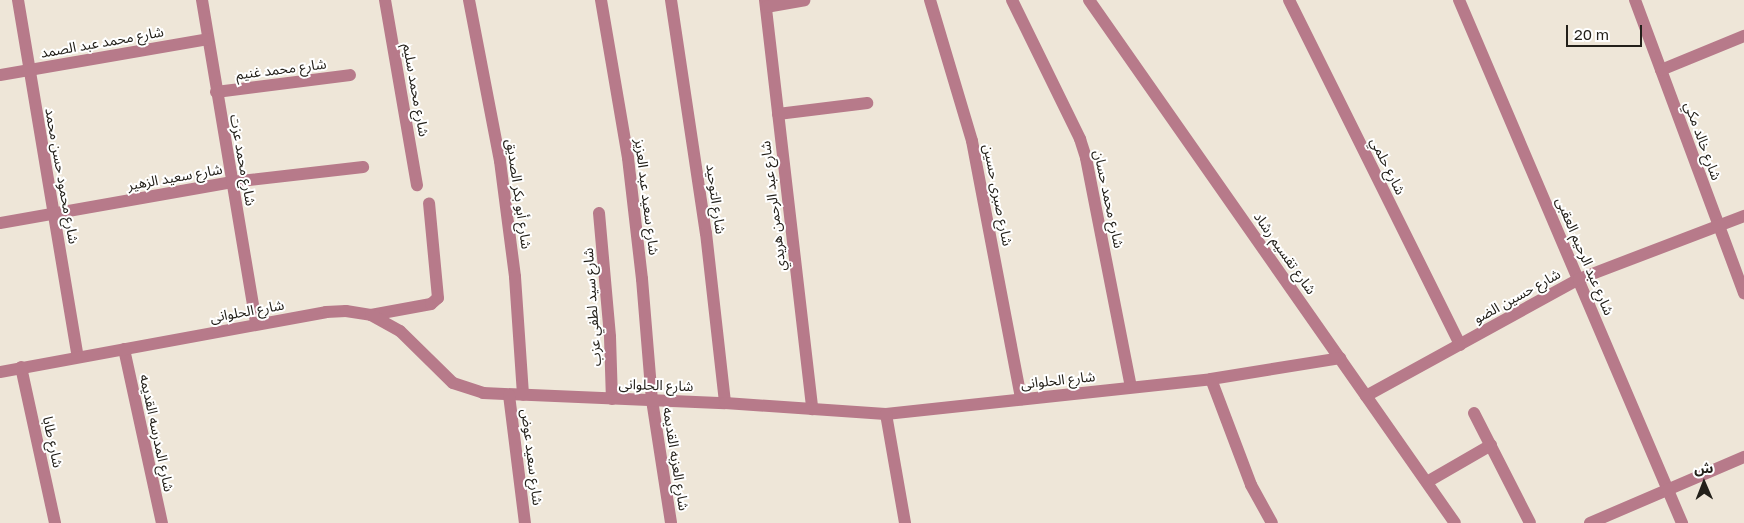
<!DOCTYPE html>
<html>
<head>
<meta charset="utf-8">
<style>
  body { margin:0 }
  #map { position:relative; width:1744px; height:523px; overflow:hidden; background:#eee6d8; font-family:"Golos Text","Noto Sans Arabic",sans-serif }
  div>[style] { position:absolute }
  .lane>* { height:12px; margin:-6px; padding:0 6px; transform-origin:6px; border-radius:6px; background:#b77a8a }
  .street>* { height:12px; margin:-6px; padding:0 6px; transform-origin:6px; border-radius:6px; background:#b77a8a }
  span { translate:-50% -50%; white-space:nowrap; text-align:center; line-height:1.15; -webkit-text-stroke:4px #fff; paint-order:stroke }
  .street-label { font-size:14px; color:#23201a }
  .north { position:absolute; left:1679px; top:458px; width:50px; height:50px; -webkit-text-stroke:4px #fff; paint-order:stroke; rotate:359deg; font-size:14px; font-weight:700; line-height:20px; text-align:center; color:#23201a }
  .north::after { content:''; display:block; margin:auto; width:18px; height:22px; background:#23201a; clip-path:polygon(50% 0,100% 100%,50% 72%,0 100%) }
  .scale { position:absolute; left:1566px; top:25px; width:76px; height:22px; box-sizing:border-box; border:2px solid #23201a; border-top:0; padding-left:6px; font-size:15px; line-height:18px; white-space:nowrap; color:#23201a; -webkit-text-stroke:4px #fff; paint-order:stroke }
</style>
</head>
<body>
<div id="map">
  <div class="lane">
    <div style="left:1474px;top:413px;width:123px;rotate:63deg"></div>
    <div style="left:1427px;top:482px;width:74px;rotate:-30deg"></div>
  </div>
  <div class="street">
    <div style="left:18px;top:0;width:362px;rotate:80.5deg"></div>
    <div style="left:202px;top:0;width:328px;rotate:80.5deg"></div>
    <div style="left:385px;top:0;width:188px;rotate:80.2deg"></div>
    <div style="left:469px;top:0;width:164px;rotate:79.1deg"></div>
    <div style="left:500px;top:161px;width:117px;rotate:82.6deg"></div>
    <div style="left:515px;top:277px;width:118px;rotate:86.1deg"></div>
    <div style="left:601px;top:0;width:160px;rotate:80.3deg"></div>
    <div style="left:628px;top:158px;width:122px;rotate:83.4deg"></div>
    <div style="left:642px;top:279px;width:121px;rotate:85.3deg"></div>
    <div style="left:652px;top:400px;width:124px;rotate:81.2deg"></div>
    <div style="left:671px;top:0;width:236px;rotate:81.5deg"></div>
    <div style="left:706px;top:233px;width:171px;rotate:83.6deg"></div>
    <div style="left:765px;top:0;width:412px;rotate:83.4deg"></div>
    <div style="left:930px;top:0;width:147px;rotate:73.4deg"></div>
    <div style="left:972px;top:141px;width:263px;rotate:79.2deg"></div>
    <div style="left:1012px;top:0;width:155px;rotate:63.9deg"></div>
    <div style="left:1080px;top:139px;width:20px;rotate:72deg"></div>
    <div style="left:1086px;top:158px;width:233px;rotate:78.9deg"></div>
    <div style="left:1089px;top:0;width:638px;rotate:55.02deg"></div>
    <div style="left:1289px;top:0;width:385px;rotate:63.6deg"></div>
    <div style="left:1459px;top:0;width:569px;rotate:66.91deg"></div>
    <div style="left:1635px;top:0;width:313px;rotate:69.6deg"></div>
    <div style="left:766px;top:7px;width:39px;rotate:-10deg"></div>
    <div style="left:1661px;top:70px;width:90px;rotate:-22.3deg"></div>
    <div style="left:0;top:75px;width:211px;rotate:-9.8deg"></div>
    <div style="left:216px;top:92px;width:135px;rotate:-7.2deg"></div>
    <div style="left:778px;top:114px;width:90px;rotate:-7deg"></div>
    <div style="left:599px;top:213px;width:124px;rotate:84.9deg"></div>
    <div style="left:610px;top:337px;width:62px;rotate:88.2deg"></div>
    <div style="left:0;top:223px;width:236px;rotate:-10deg"></div>
    <div style="left:232px;top:182px;width:132px;rotate:-6.5deg"></div>
    <div style="left:371px;top:315px;width:61px;rotate:-10.4deg"></div>
    <div style="left:431px;top:304px;width:9px;rotate:-41deg"></div>
    <div style="left:438px;top:298px;width:95px;rotate:-95.4deg"></div>
    <div style="left:124px;top:349px;width:178px;rotate:77.7deg"></div>
    <div style="left:21px;top:367px;width:160px;rotate:77.7deg"></div>
    <div style="left:0;top:372px;width:331px;rotate:-10.4deg"></div>
    <div style="left:326px;top:312px;width:20px;rotate:-3deg"></div>
    <div style="left:346px;top:311px;width:25px;rotate:9deg"></div>
    <div style="left:371px;top:315px;width:33px;rotate:29deg"></div>
    <div style="left:400px;top:331px;width:74px;rotate:44.5deg"></div>
    <div style="left:453px;top:383px;width:32px;rotate:18deg"></div>
    <div style="left:483px;top:393px;width:242px;rotate:2.4deg"></div>
    <div style="left:725px;top:403px;width:161px;rotate:3.9deg"></div>
    <div style="left:886px;top:414px;width:327px;rotate:-6.1deg"></div>
    <div style="left:1211px;top:379px;width:131px;rotate:-9.2deg"></div>
    <div style="left:1211px;top:379px;width:113px;rotate:69.3deg"></div>
    <div style="left:1251px;top:485px;width:43px;rotate:61.1deg"></div>
    <div style="left:509px;top:395px;width:129px;rotate:82.9deg"></div>
    <div style="left:1366px;top:396px;width:243px;rotate:-28.8deg"></div>
    <div style="left:1579px;top:279px;width:177px;rotate:-20.9deg"></div>
    <div style="left:886px;top:414px;width:111px;rotate:80.1deg"></div>
    <div style="left:1590px;top:523px;width:168px;rotate:-23.2deg"></div>
  </div>
  <div class="street-label">
    <span style="left:102px;top:42px;rotate:-10deg">شارع محمد عبد الصمد</span>
    <span style="left:281px;top:69px;rotate:-7deg">شارع محمد غنيم</span>
    <span style="left:416px;top:90px;rotate:80deg">شارع محمد سليم</span>
    <span style="left:1703px;top:141px;rotate:70deg">شارع خالد مكي</span>
    <span style="left:243px;top:160px;rotate:80deg">شارع محمد عزت</span>
    <span style="left:1388px;top:166px;rotate:64deg">شارع حلمي</span>
    <span style="left:62px;top:176px;rotate:80deg">شارع محمود حسن محمد</span>
    <span style="left:175px;top:177px;rotate:-10deg">شارع سعيد الزهير</span>
    <span style="left:519px;top:194px;rotate:82deg">شارع أبو بكر الصديق</span>
    <span style="left:998px;top:195px;rotate:79deg">شارع صبرى حسين</span>
    <span style="left:647px;top:197px;rotate:83deg">شارع سعيد عبد العزيز</span>
    <span style="left:716px;top:199px;rotate:82deg">شارع التوحيد</span>
    <span style="left:1109px;top:199px;rotate:78deg">شارع محمد حسان</span>
    <span style="left:773px;top:206px;rotate:-97deg">شارع عبد الرحمن هريدي</span>
    <span style="left:1285px;top:253px;rotate:55deg">شارع تقسيم رشاد</span>
    <span style="left:1585px;top:256px;rotate:67deg">شارع عبد الرحيم العقبى</span>
    <span style="left:1517px;top:296px;rotate:-29deg">شارع حسين الضو</span>
    <span style="left:592px;top:307px;rotate:-94deg">شارع سيد لطفي عزب</span>
    <span style="left:247px;top:311px;rotate:-10deg">شارع الحلوانى</span>
    <span style="left:1058px;top:380px;rotate:-6deg">شارع الحلوانى</span>
    <span style="left:656px;top:385px;rotate:2deg">شارع الحلوانى</span>
    <span style="left:157px;top:433px;rotate:78deg">شارع المدرسه القديمه</span>
    <span style="left:53px;top:442px;rotate:78deg">شارع طابا</span>
    <span style="left:532px;top:457px;rotate:83deg">شارع سعيد عوض</span>
    <span style="left:676px;top:459px;rotate:81deg">شارع العزبه القديمه</span>
  </div>
  <div class="north">ش</div>
  <div class="scale">20 m</div>
</div>
</body>
</html>
